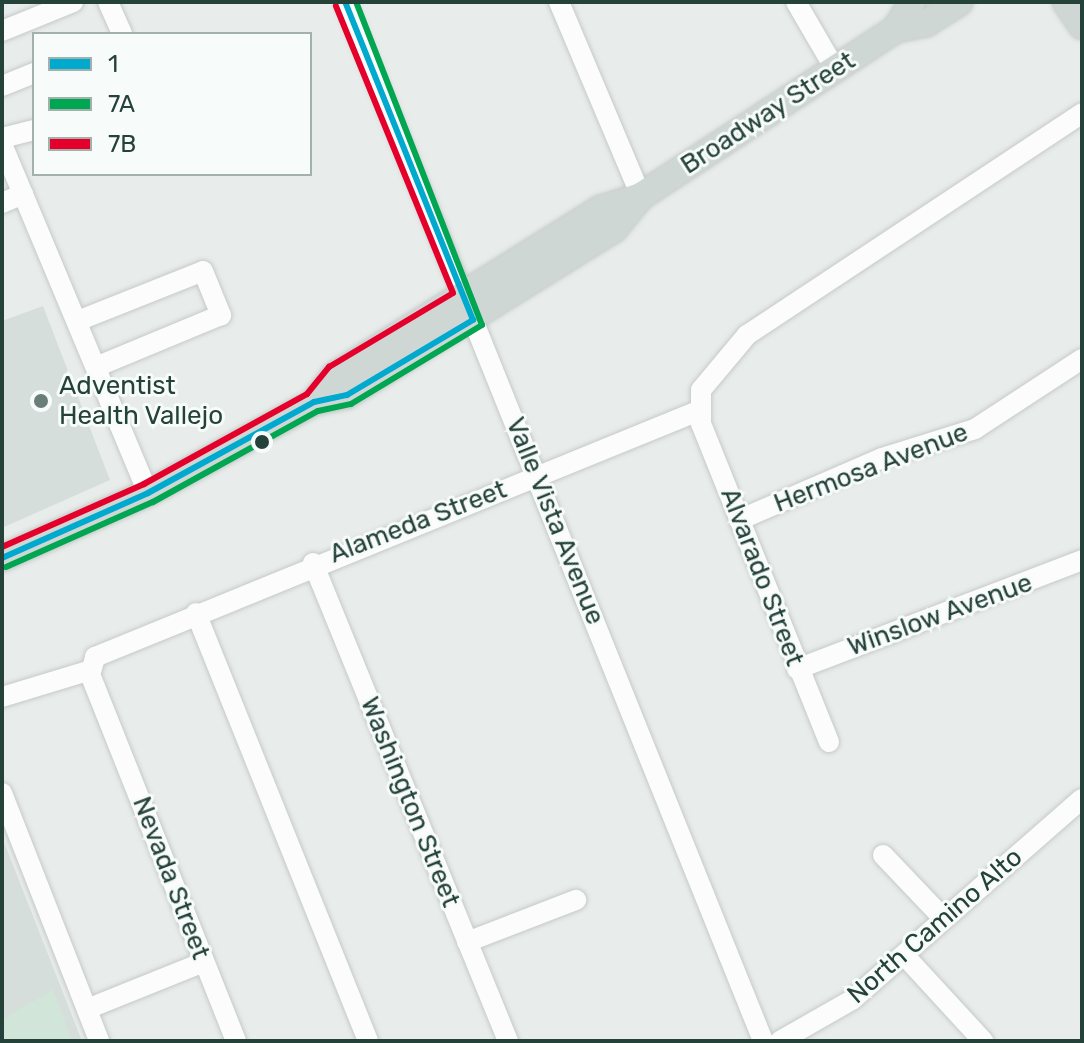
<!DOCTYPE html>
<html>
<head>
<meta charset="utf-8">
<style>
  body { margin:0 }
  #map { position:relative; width:1084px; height:1043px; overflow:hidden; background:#e8edeb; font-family:Rubik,sans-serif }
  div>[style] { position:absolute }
  .built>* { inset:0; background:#d6dedb }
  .green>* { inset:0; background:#d1e6d8 }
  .roads { filter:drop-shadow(0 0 2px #c5cac8) drop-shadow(0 0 2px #c5cac8) }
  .minor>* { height:20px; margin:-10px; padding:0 10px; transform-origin:10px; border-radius:10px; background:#fcfcfc }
  .major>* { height:26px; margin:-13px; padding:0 13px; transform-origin:13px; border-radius:13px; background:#cfd7d5 }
  .bus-1>* { height:6px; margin:-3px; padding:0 3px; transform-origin:3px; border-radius:3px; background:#00a9ce }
  .bus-2>* { height:6px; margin:-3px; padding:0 3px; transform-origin:3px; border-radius:3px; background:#00a651 }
  .bus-3>* { height:6px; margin:-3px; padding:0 3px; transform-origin:3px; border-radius:3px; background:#e4002b }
  .dots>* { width:22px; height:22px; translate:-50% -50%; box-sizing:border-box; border:4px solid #f7fbf9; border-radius:50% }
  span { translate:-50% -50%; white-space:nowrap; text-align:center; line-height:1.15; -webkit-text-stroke:6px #f7fbf9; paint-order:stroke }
  .street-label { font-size:26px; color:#24423a }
  .poi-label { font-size:26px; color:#24423a }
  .left { translate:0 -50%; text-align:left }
  .frame { position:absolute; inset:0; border:4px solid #24423a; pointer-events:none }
  .legend { position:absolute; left:32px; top:32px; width:280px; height:144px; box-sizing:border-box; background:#f7fbf9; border:2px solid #a3b1ad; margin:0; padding:10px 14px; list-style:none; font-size:24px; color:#24423a }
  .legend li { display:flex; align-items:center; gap:16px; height:40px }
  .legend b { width:40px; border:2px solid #a3b1ad }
</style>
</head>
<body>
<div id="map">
  <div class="built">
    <div style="clip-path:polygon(43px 306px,110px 480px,2px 528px,2px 321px)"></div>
    <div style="clip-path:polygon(2px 837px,82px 1041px,2px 1041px)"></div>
  </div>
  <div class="green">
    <div style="clip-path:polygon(53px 990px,72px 1041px,2px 1041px,2px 1020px)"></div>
  </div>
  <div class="roads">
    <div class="minor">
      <div style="left:108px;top:2px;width:35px;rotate:66deg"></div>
      <div style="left:345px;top:2px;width:1120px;rotate:68.08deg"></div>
      <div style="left:559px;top:2px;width:211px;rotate:67.1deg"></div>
      <div style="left:796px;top:2px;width:78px;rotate:59.8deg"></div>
      <div style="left:2px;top:31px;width:77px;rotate:-22.2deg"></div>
      <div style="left:2px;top:86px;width:35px;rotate:-22deg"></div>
      <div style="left:2px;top:138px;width:33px;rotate:-14deg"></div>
      <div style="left:2px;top:144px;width:378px;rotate:67.3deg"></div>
      <div style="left:2px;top:203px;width:23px;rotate:-23deg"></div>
      <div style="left:80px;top:320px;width:132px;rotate:-21.7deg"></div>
      <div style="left:203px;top:271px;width:48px;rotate:67.8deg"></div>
      <div style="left:221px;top:315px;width:133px;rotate:157.5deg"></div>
      <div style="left:739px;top:520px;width:156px;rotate:-23.4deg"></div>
      <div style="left:882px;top:458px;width:97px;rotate:-17.3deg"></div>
      <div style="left:975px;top:429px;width:128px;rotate:-33.2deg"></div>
      <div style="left:313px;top:563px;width:516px;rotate:67.81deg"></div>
      <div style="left:196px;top:613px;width:461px;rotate:68.1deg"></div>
      <div style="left:797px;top:669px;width:305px;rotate:-20.9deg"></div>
      <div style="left:2px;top:697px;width:93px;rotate:-16.9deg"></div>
      <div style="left:829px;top:742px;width:343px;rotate:-111.9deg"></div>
      <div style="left:701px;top:424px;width:34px;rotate:-90deg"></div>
      <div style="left:701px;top:390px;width:72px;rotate:-50.1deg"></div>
      <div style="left:747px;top:335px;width:402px;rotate:-33.5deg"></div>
      <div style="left:2px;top:793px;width:266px;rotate:68.6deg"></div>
      <div style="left:883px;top:855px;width:87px;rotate:46.4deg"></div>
      <div style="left:467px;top:942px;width:117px;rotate:-21.1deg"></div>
      <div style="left:904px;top:955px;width:117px;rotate:47.4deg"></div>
      <div style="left:87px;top:1009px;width:126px;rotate:-21.9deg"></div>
      <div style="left:236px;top:1041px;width:394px;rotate:-111.7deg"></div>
      <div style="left:90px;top:675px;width:19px;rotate:-74deg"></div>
      <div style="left:95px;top:657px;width:651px;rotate:-22.19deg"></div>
      <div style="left:780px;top:1041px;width:83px;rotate:-29.7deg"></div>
      <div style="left:852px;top:1000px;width:305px;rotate:-41.2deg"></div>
    </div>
    <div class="major">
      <div style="left:1066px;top:2px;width:29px;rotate:56deg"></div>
      <div style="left:896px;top:29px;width:31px;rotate:-59deg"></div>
      <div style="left:314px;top:402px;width:34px;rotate:-52deg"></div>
      <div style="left:335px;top:375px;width:314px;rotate:-32deg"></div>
      <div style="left:601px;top:209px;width:42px;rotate:-18deg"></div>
      <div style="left:641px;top:196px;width:305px;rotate:-33.2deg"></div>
      <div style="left:896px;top:29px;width:31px;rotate:-11deg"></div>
      <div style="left:926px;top:23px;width:39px;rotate:-32deg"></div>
      <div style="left:2px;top:558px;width:160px;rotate:-24deg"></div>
      <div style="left:148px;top:493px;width:189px;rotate:-28.7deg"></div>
      <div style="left:314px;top:402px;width:34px;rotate:-12deg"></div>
      <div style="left:347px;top:395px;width:314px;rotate:-31.9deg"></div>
      <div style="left:614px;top:229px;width:43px;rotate:-50.7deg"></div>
    </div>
  </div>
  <div class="bus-1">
    <div style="left:2px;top:558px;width:160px;rotate:-24deg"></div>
    <div style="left:148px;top:493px;width:189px;rotate:-28.7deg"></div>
    <div style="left:314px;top:402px;width:34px;rotate:-12deg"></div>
    <div style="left:347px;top:395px;width:147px;rotate:-30.8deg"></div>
    <div style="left:473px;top:320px;width:343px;rotate:-111.9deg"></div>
  </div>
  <div class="bus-2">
    <div style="left:6px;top:567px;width:161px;rotate:-23.9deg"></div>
    <div style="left:153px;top:502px;width:188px;rotate:-28.9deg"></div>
    <div style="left:318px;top:411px;width:34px;rotate:-12deg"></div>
    <div style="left:351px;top:404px;width:153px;rotate:-31.1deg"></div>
    <div style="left:482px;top:325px;width:347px;rotate:-111.3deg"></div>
  </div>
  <div class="bus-3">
    <div style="left:2px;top:547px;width:155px;rotate:-23.9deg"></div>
    <div style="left:144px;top:484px;width:186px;rotate:-28.9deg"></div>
    <div style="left:307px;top:394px;width:35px;rotate:-51deg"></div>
    <div style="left:329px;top:367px;width:144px;rotate:-30.8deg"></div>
    <div style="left:453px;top:293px;width:310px;rotate:-112.2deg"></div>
  </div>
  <div class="dots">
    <div style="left:41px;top:401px;background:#697e78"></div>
    <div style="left:262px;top:442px;background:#24423a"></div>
  </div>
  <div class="street-label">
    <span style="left:768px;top:113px;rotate:-33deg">Broadway Street</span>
    <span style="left:871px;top:468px;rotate:-21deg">Hermosa Avenue</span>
    <span style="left:555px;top:521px;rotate:68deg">Valle Vista Avenue</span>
    <span style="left:418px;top:522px;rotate:-21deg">Alameda Street</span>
    <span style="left:762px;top:577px;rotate:69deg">Alvarado Street</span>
    <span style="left:940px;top:615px;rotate:-20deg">Winslow Avenue</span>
    <span style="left:410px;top:802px;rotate:68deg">Washington Street</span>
    <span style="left:171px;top:878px;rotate:69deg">Nevada Street</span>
    <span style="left:935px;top:926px;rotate:-41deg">North Camino Alto</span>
  </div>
  <div class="poi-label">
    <span class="left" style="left:59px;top:401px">Adventist<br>Health Vallejo</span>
  </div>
  <div class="frame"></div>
  <ul class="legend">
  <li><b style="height:10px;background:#00a9ce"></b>1</li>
  <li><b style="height:10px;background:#00a651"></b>7A</li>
  <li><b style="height:10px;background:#e4002b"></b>7B</li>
  </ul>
</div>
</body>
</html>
